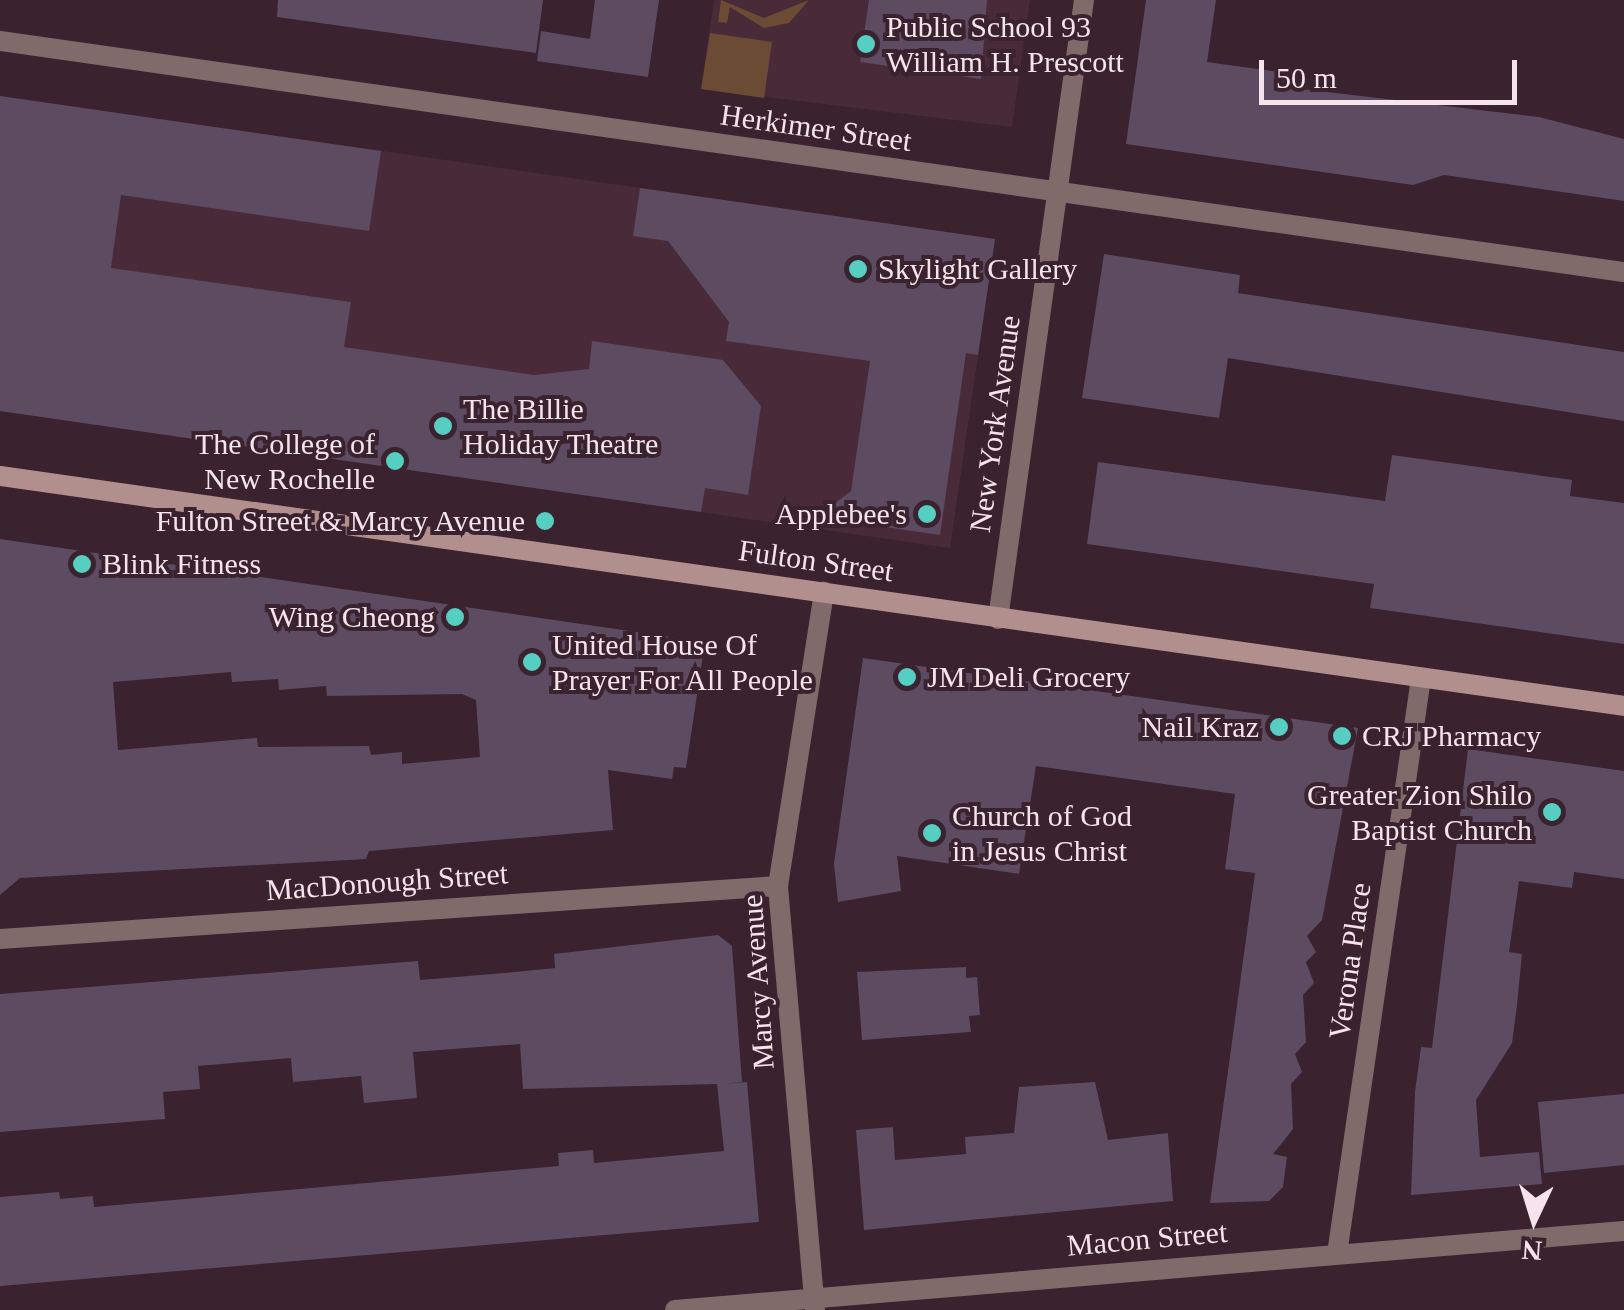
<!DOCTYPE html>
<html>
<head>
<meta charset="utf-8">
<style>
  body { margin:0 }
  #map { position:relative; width:1624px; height:1310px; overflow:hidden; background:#3a222e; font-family:"Times New Roman",serif }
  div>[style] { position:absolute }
  .built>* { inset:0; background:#492a39 }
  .green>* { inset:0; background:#6b4b34 }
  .building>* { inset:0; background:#5c4b61 }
  .street>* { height:20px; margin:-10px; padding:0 10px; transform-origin:10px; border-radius:10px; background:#806b6a }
  .secondary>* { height:20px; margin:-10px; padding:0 10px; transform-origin:10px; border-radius:10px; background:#b18f8d }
  .dots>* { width:28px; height:28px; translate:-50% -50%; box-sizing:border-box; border:5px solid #3a222e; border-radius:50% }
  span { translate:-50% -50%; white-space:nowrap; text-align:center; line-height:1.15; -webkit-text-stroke:8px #3a222e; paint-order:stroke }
  .poi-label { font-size:30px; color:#f5e4eb }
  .left { translate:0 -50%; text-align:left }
  .right { translate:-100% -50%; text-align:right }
  .street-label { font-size:30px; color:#f5e4eb }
  .north { position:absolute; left:1484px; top:1170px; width:100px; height:100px; -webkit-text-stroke:8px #3a222e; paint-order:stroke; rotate:184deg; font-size:28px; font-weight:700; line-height:40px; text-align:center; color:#f5e4eb }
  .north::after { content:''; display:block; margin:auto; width:35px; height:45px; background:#f5e4eb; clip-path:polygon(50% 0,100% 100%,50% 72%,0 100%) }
  .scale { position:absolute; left:1259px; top:60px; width:258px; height:45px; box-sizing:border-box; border:5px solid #f5e4eb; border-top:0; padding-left:12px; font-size:30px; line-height:35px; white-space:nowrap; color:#f5e4eb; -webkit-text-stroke:8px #3a222e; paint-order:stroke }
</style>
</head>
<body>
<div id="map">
  <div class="built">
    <div style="clip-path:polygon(714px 0,1030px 0,1012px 127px,701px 89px)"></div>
    <div style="clip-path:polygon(0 96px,995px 239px,950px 548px,0 411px)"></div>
  </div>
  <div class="green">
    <div style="clip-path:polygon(721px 0,764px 18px,809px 0,789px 23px,764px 28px,730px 7px,727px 23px,718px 22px)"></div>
    <div style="clip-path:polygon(710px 33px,772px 42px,764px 98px,701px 89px)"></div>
  </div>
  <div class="building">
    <div style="clip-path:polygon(278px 0,543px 0,536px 53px,277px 17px)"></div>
    <div style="clip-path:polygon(595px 0,659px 0,648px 77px,537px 61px,541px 31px,590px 39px)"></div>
    <div style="clip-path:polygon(869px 0,987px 0,981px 79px,860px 62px)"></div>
    <div style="clip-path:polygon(1146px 0,1216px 0,1207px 62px,1287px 73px,1285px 87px,1539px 117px,1624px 139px,1624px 201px,1444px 175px,1413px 185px,1126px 144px)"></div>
    <div style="clip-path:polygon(0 96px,381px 151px,369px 231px,121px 195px,111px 268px,351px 302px,344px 347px,534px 375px,589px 369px,592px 341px,723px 360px,761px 406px,748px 495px,705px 488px,701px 512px,0 411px)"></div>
    <div style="clip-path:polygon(640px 188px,995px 239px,978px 355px,966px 353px,940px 535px,817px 517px,851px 491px,870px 361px,726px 341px,729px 322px,668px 241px,633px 236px)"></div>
    <div style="clip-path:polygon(1104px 254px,1240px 275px,1238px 293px,1624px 352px,1624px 421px,1228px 358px,1219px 418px,1082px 398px)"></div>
    <div style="clip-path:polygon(1392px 455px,1572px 480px,1570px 496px,1624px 503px,1624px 644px,1370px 608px,1374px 584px,1087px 544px,1098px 462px,1385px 501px)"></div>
    <div style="clip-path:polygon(evenodd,0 539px,705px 642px,686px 768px,674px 767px,672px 779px,608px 770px,613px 830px,369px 851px,366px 859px,20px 878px,0 895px,0 539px,231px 672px,232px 682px,278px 679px,279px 690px,326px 686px,327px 696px,462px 694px,476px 700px,480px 757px,402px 764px,402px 752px,371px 755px,369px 746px,258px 747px,257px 738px,118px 750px,113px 682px,231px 672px)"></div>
    <div style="clip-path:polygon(863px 658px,1358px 728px,1322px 920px,1307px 936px,1316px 952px,1306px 962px,1314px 983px,1303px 995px,1306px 1042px,1295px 1054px,1302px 1072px,1291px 1084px,1293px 1129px,1273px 1154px,1287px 1157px,1283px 1187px,1269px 1201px,1210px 1203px,1255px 873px,1225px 869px,1235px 794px,1036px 766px,1019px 874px,897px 856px,901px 891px,838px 902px,834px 864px)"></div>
    <div style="clip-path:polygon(1468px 749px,1624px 771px,1624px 879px,1574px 872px,1572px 888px,1519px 881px,1509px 952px,1522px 954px,1517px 1005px,1512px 1043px,1476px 1100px,1480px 1157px,1539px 1152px,1542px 1184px,1411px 1195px,1415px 1092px,1421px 1047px,1432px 1048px)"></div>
    <div style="clip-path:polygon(718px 935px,732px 946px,742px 1082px,723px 1084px,747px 1082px,759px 1222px,0 1286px,0 1197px,59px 1192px,60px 1199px,93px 1196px,94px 1207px,559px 1166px,558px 1153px,593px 1150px,594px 1163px,724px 1151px,717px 1084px,523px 1089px,520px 1044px,413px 1052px,417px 1098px,364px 1103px,361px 1076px,293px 1082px,291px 1058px,198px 1066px,200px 1089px,163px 1092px,165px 1119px,0 1132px,0 994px,418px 961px,420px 980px,515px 972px,555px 968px,554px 954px)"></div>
    <div style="clip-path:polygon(966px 967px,966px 978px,977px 977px,980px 1015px,969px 1016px,971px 1032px,862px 1040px,857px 972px)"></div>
    <div style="clip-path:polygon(1095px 1082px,1108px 1140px,1168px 1133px,1173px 1201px,864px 1230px,856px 1130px,893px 1127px,895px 1160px,966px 1154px,965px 1137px,1014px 1133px,1019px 1087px)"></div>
    <div style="clip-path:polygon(1624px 1094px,1624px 1165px,1544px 1173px,1538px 1102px)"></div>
  </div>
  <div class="street">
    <div style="left:0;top:41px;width:1640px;rotate:8.1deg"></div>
    <div style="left:998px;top:619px;width:625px;rotate:-82.09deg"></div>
    <div style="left:0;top:939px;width:780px;rotate:-3.9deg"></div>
    <div style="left:1337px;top:1254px;width:582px;rotate:-81.7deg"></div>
    <div style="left:675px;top:1310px;width:952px;rotate:-4.76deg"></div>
    <div style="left:815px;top:1310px;width:426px;rotate:-95deg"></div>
    <div style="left:778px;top:886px;width:298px;rotate:-81.1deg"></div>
  </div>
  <div class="secondary">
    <div style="left:0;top:476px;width:1640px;rotate:8.06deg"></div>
  </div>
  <div class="dots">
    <div style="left:866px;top:44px;background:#56cec2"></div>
    <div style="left:858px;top:269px;background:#56cec2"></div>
    <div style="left:443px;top:426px;background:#56cec2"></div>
    <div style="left:395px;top:461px;background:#56cec2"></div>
    <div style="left:927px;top:514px;background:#56cec2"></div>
    <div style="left:545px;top:521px;background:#56cec2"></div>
    <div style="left:82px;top:564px;background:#56cec2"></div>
    <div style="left:455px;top:617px;background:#56cec2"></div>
    <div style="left:532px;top:662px;background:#56cec2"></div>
    <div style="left:907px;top:677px;background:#56cec2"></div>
    <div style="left:1279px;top:727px;background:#56cec2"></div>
    <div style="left:1342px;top:736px;background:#56cec2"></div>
    <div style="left:1552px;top:812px;background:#56cec2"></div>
    <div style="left:932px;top:833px;background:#56cec2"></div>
  </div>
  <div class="poi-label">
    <span class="left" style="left:886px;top:44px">Public School 93<br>William H. Prescott</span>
    <span class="left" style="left:878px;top:269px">Skylight Gallery</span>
    <span class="left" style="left:463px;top:426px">The Billie<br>Holiday Theatre</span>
    <span class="right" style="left:375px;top:461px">The College of<br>New Rochelle</span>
    <span class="right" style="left:907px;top:514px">Applebee's</span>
    <span class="right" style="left:525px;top:521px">Fulton Street &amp; Marcy Avenue</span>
    <span class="left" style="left:102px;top:564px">Blink Fitness</span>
    <span class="right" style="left:435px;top:617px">Wing Cheong</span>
    <span class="left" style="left:552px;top:662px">United House Of<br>Prayer For All People</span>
    <span class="left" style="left:927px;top:677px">JM Deli Grocery</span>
    <span class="right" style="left:1259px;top:727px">Nail Kraz</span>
    <span class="left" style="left:1362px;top:736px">CRJ Pharmacy</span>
    <span class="right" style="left:1532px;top:812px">Greater Zion Shilo<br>Baptist Church</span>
    <span class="left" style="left:952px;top:833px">Church of God<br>in Jesus Christ</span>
  </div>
  <div class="street-label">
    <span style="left:816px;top:128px;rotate:8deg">Herkimer Street</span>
    <span style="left:995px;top:424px;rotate:-82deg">New York Avenue</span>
    <span style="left:816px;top:561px;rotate:8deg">Fulton Street</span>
    <span style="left:387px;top:882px;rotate:-4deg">MacDonough Street</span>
    <span style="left:1350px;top:961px;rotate:-82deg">Verona Place</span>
    <span style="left:758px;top:982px;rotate:-94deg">Marcy Avenue</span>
    <span style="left:1147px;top:1239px;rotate:-5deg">Macon Street</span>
  </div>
  <div class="north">N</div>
  <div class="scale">50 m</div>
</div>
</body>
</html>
